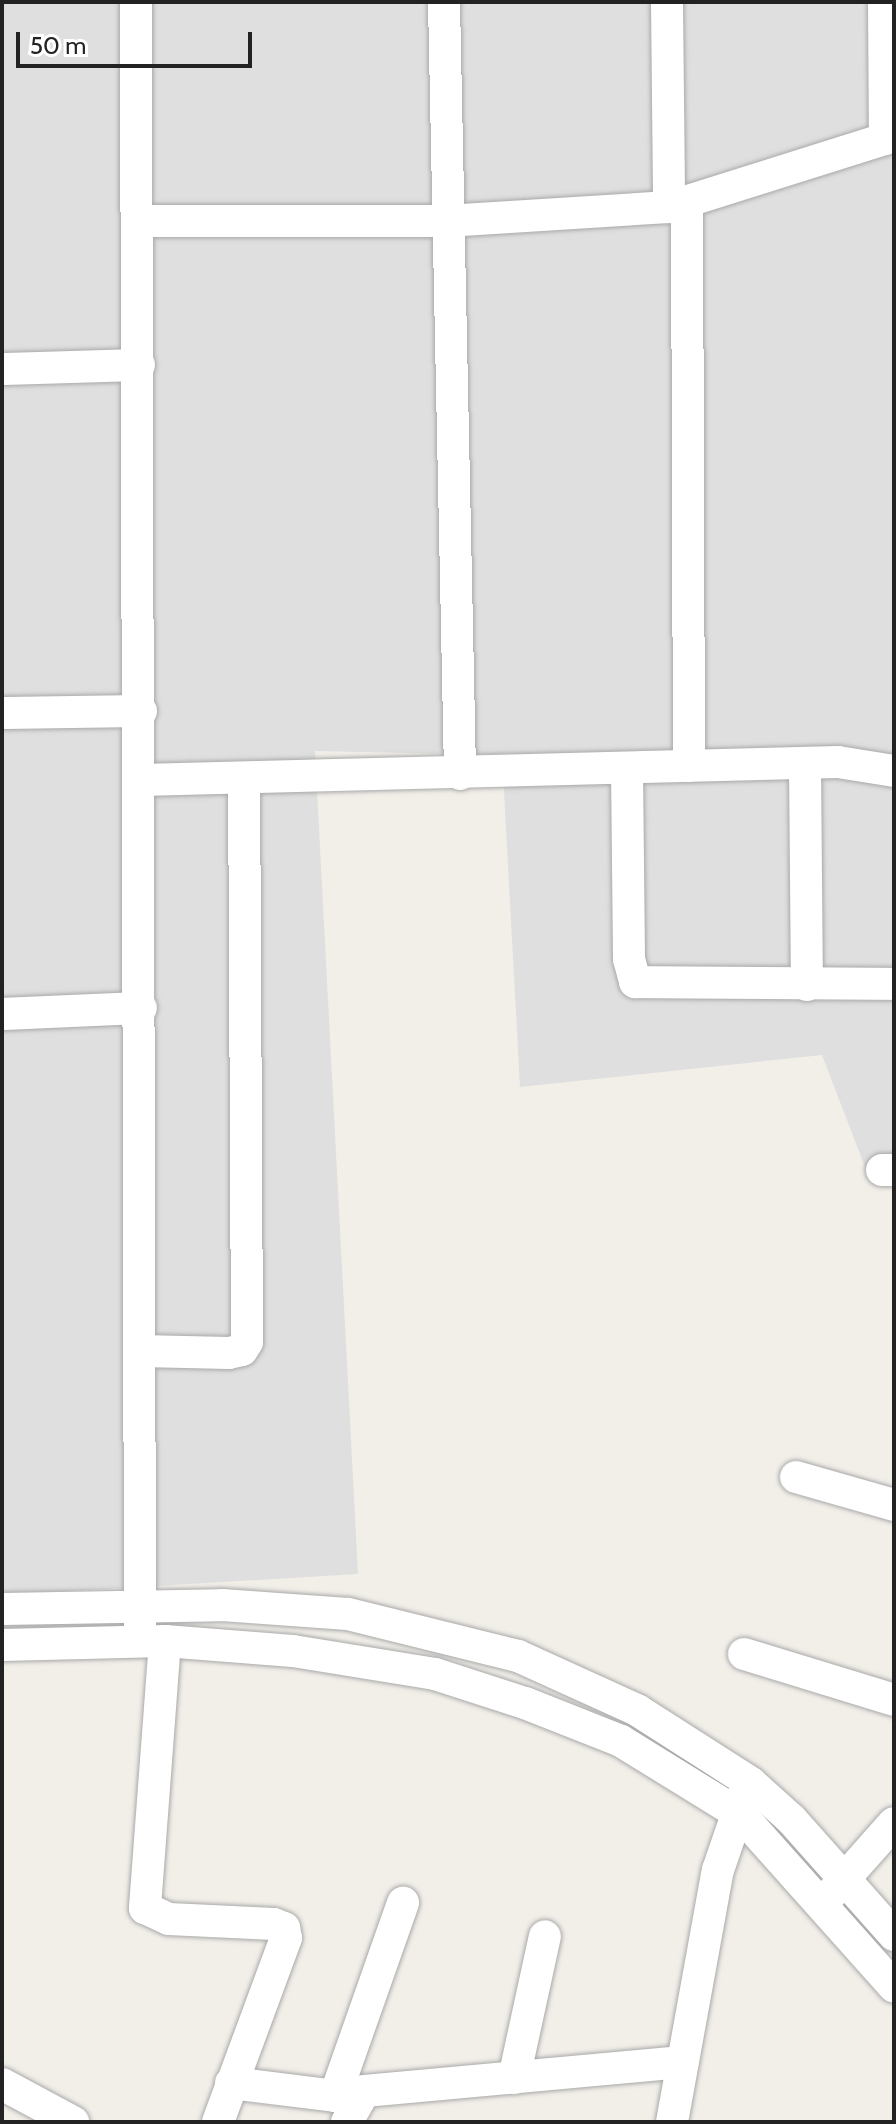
<!DOCTYPE html>
<html>
<head>
<meta charset="utf-8">
<style>
  body { margin:0 }
  #map { position:relative; width:896px; height:2124px; overflow:hidden; background:#f2efe9; font-family:Cabin,sans-serif }
  div>[style] { position:absolute }
  .residential>* { inset:0; background:#e0dfdf }
  .roads { filter:drop-shadow(0 0 2px #a9a9a9) drop-shadow(0 0 2px #a9a9a9) }
  .minor>* { height:32px; margin:-16px; padding:0 16px; transform-origin:16px; border-radius:16px; background:#fff }
  span { translate:-50% -50%; white-space:nowrap; text-align:center; line-height:1.15; -webkit-text-stroke:6px #fff; paint-order:stroke }
  .frame { position:absolute; inset:0; border:4px solid #222; pointer-events:none }
  .scale { position:absolute; left:16px; top:32px; width:236px; height:36px; box-sizing:border-box; border:4px solid #222; border-top:0; padding-left:10px; font-size:24px; line-height:28px; white-space:nowrap; color:#222; -webkit-text-stroke:6px #fff; paint-order:stroke }
</style>
</head>
<body>
<div id="map">
  <div class="residential">
    <div style="clip-path:polygon(2px 2px,894px 2px,894px 1168px,865px 1167px,822px 1055px,520px 1087px,502px 755px,315px 751px,358px 1574px,2px 1595px)"></div>
  </div>
  <div class="roads">
    <div class="minor">
      <div style="left:136px;top:2px;width:1638px;rotate:89.86deg"></div>
      <div style="left:444px;top:2px;width:772px;rotate:88.81deg"></div>
      <div style="left:667px;top:2px;width:205px;rotate:89.4deg"></div>
      <div style="left:884px;top:2px;width:137px;rotate:89.6deg"></div>
      <div style="left:687px;top:203px;width:563px;rotate:89.8deg"></div>
      <div style="left:138px;top:221px;width:308px"></div>
      <div style="left:446px;top:221px;width:223px;rotate:-3.6deg"></div>
      <div style="left:669px;top:207px;width:236px;rotate:-17.5deg"></div>
      <div style="left:2px;top:369px;width:137px;rotate:-1.7deg"></div>
      <div style="left:2px;top:713px;width:139px;rotate:-0.8deg"></div>
      <div style="left:805px;top:764px;width:221px;rotate:89.5deg"></div>
      <div style="left:627px;top:768px;width:191px;rotate:89.4deg"></div>
      <div style="left:629px;top:959px;width:24px;rotate:75deg"></div>
      <div style="left:635px;top:982px;width:259px;rotate:0.4deg"></div>
      <div style="left:141px;top:780px;width:697px;rotate:-1.48deg"></div>
      <div style="left:838px;top:762px;width:57px;rotate:9.1deg"></div>
      <div style="left:2px;top:1014px;width:139px;rotate:-2.5deg"></div>
      <div style="left:882px;top:1170px;width:12px"></div>
      <div style="left:141px;top:1351px;width:88px;rotate:1.3deg"></div>
      <div style="left:229px;top:1353px;width:13px;rotate:-13deg"></div>
      <div style="left:242px;top:1350px;width:9px;rotate:-58deg"></div>
      <div style="left:247px;top:1342px;width:564px;rotate:-90.3deg"></div>
      <div style="left:796px;top:1477px;width:102px;rotate:15.9deg"></div>
      <div style="left:2px;top:1609px;width:220px;rotate:-1deg"></div>
      <div style="left:222px;top:1605px;width:126px;rotate:4.1deg"></div>
      <div style="left:348px;top:1614px;width:175px;rotate:13.9deg"></div>
      <div style="left:518px;top:1656px;width:131px;rotate:24.4deg"></div>
      <div style="left:637px;top:1710px;width:135px;rotate:32.6deg"></div>
      <div style="left:751px;top:1783px;width:55px;rotate:42.1deg"></div>
      <div style="left:792px;top:1820px;width:154px;rotate:48.4deg"></div>
      <div style="left:165px;top:1641px;width:268px;rotate:94.3deg"></div>
      <div style="left:145px;top:1908px;width:26px;rotate:25deg"></div>
      <div style="left:169px;top:1919px;width:105px;rotate:2.7deg"></div>
      <div style="left:274px;top:1924px;width:11px;rotate:22deg"></div>
      <div style="left:284px;top:1928px;width:10px;rotate:79deg"></div>
      <div style="left:286px;top:1938px;width:196px;rotate:110.3deg"></div>
      <div style="left:2px;top:1645px;width:163px;rotate:-1.4deg"></div>
      <div style="left:165px;top:1641px;width:128px;rotate:4.5deg"></div>
      <div style="left:293px;top:1651px;width:144px;rotate:9.2deg"></div>
      <div style="left:435px;top:1674px;width:95px;rotate:17.9deg"></div>
      <div style="left:525px;top:1703px;width:103px;rotate:21.6deg"></div>
      <div style="left:621px;top:1741px;width:141px;rotate:31.7deg"></div>
      <div style="left:741px;top:1815px;width:230px;rotate:48.3deg"></div>
      <div style="left:744px;top:1654px;width:157px;rotate:17deg"></div>
      <div style="left:830px;top:1895px;width:96px;rotate:-48.4deg"></div>
      <div style="left:514px;top:2078px;width:145px;rotate:-77.7deg"></div>
      <div style="left:231px;top:2083px;width:105px;rotate:7.1deg"></div>
      <div style="left:335px;top:2096px;width:21px;rotate:-11deg"></div>
      <div style="left:2px;top:2084px;width:81px;rotate:28.2deg"></div>
      <div style="left:335px;top:2096px;width:205px;rotate:-70.6deg"></div>
      <div style="left:347px;top:2122px;width:35px;rotate:-61deg"></div>
      <div style="left:364px;top:2091px;width:320px;rotate:-5.2deg"></div>
      <div style="left:672px;top:2122px;width:256px;rotate:-79.7deg"></div>
      <div style="left:718px;top:1870px;width:80px;rotate:-71.1deg"></div>
    </div>
  </div>
  <div class="frame"></div>
  <div class="scale">50 m</div>
</div>
</body>
</html>
